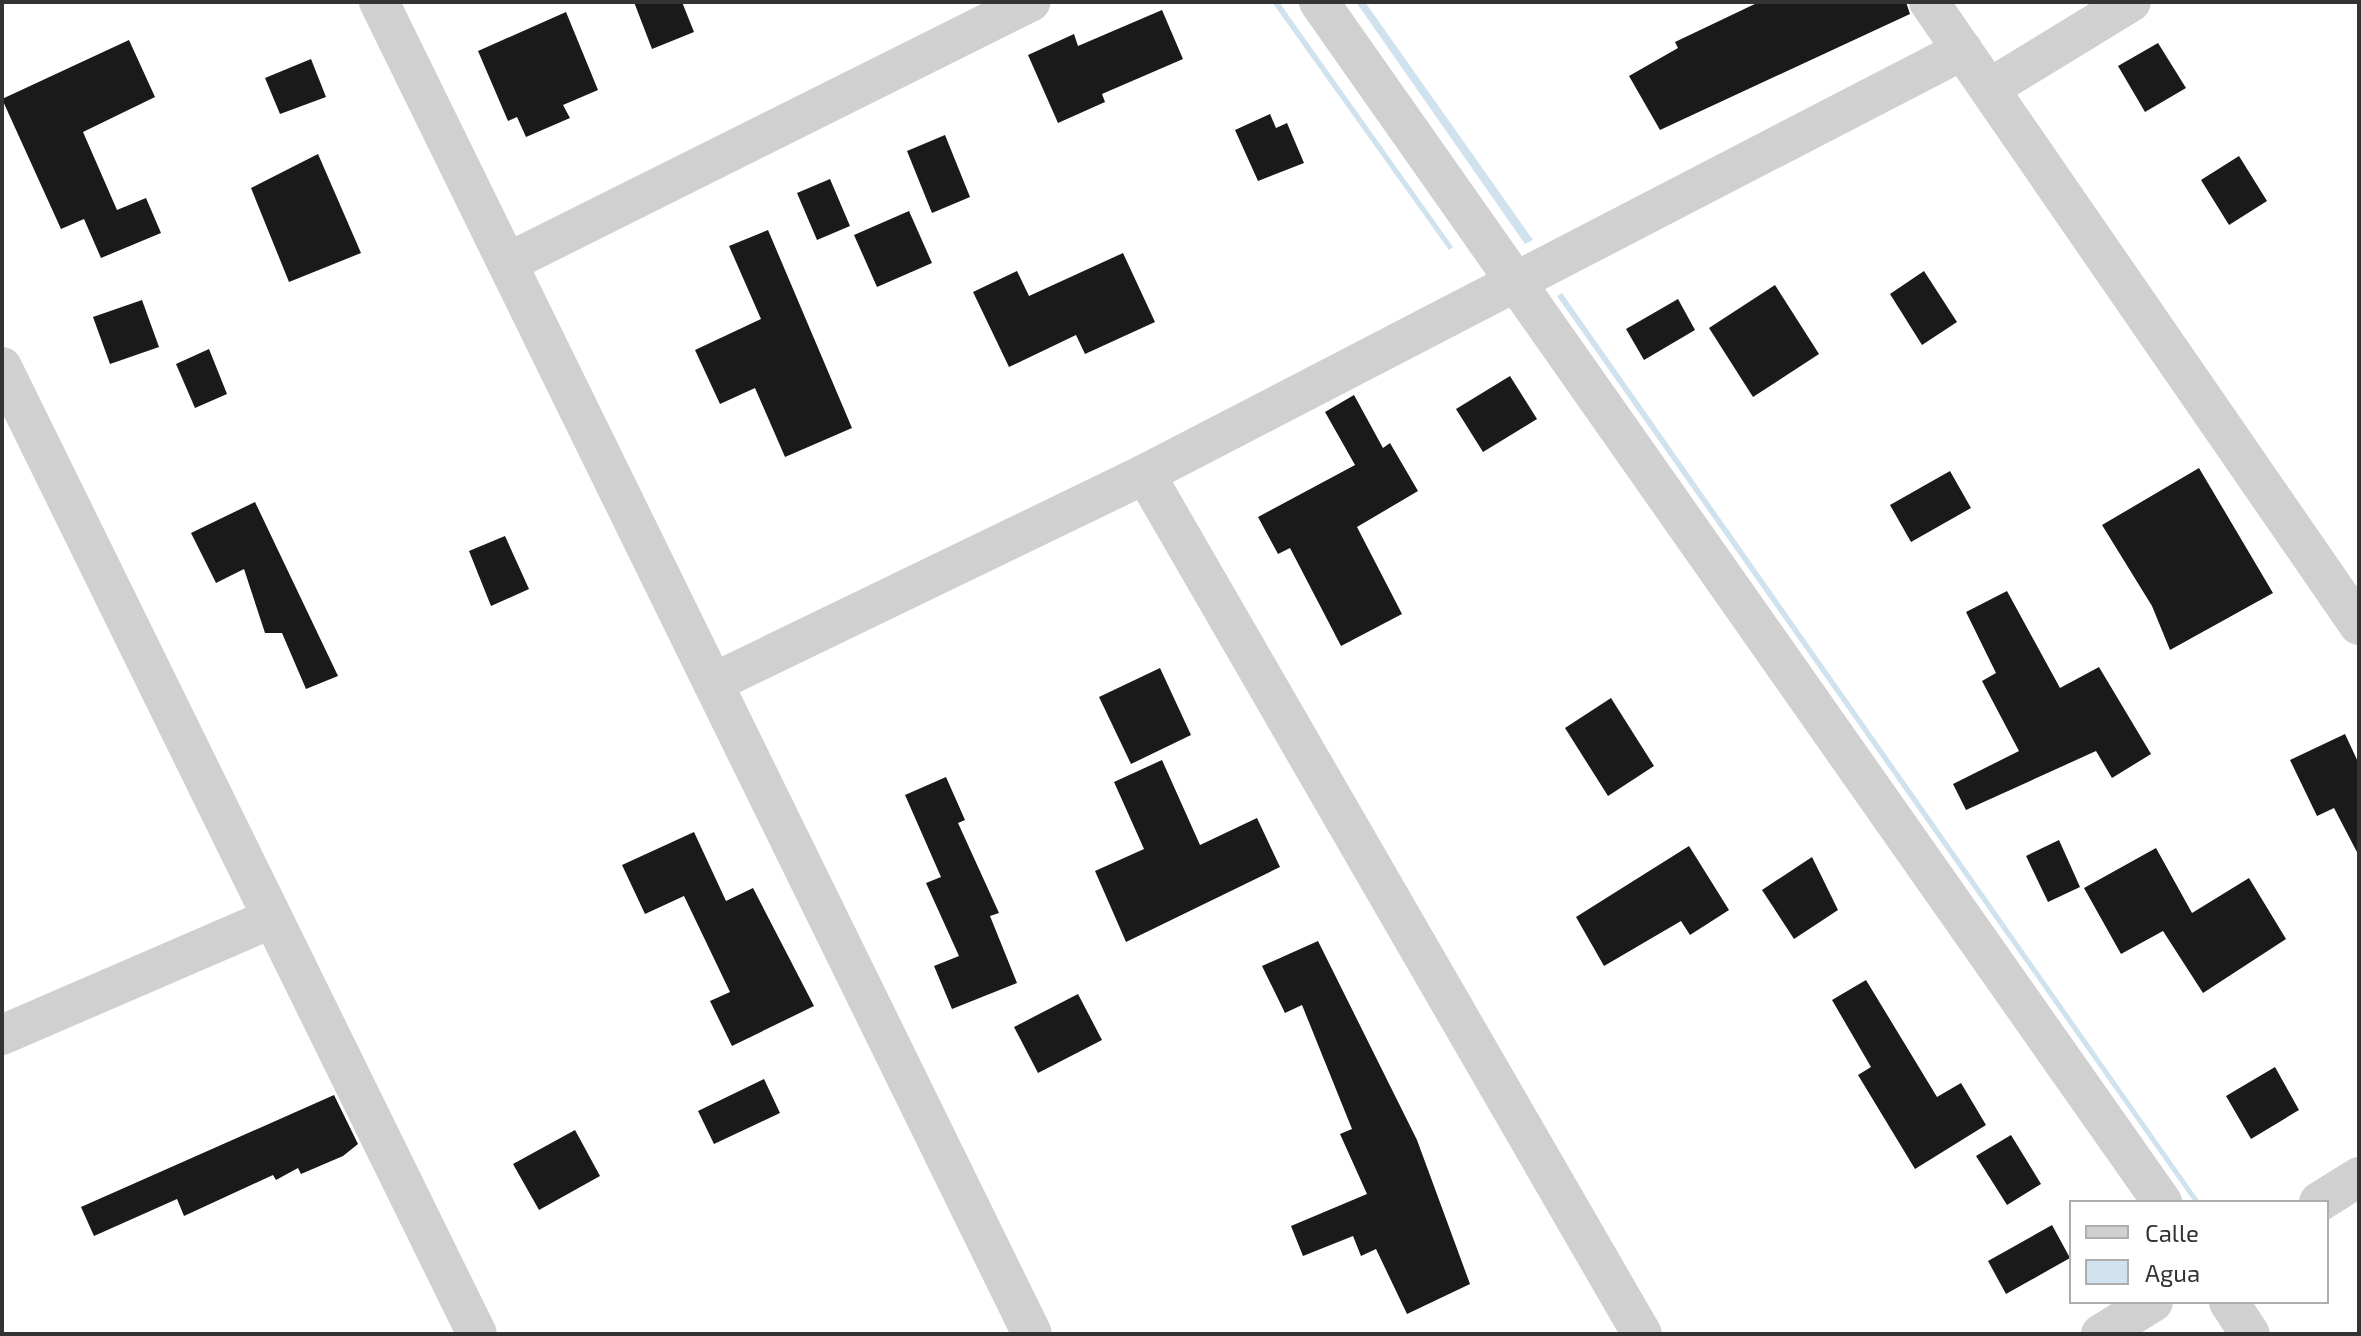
<!DOCTYPE html>
<html>
<head>
<meta charset="utf-8">
<style>
  body { margin:0 }
  #map { position:relative; width:2361px; height:1336px; overflow:hidden; background:#fff; font-family:"Exo 2",sans-serif }
  div>[style] { position:absolute }
  .water>* { inset:0; background:#cfe2ee }
  .building>* { inset:0; background:#1a1a1a }
  .minor>* { height:40px; margin:-20px; padding:0 20px; transform-origin:20px; border-radius:20px; background:#d0d0d0 }
  span { translate:-50% -50%; white-space:nowrap; text-align:center; line-height:1.15; -webkit-text-stroke:8px #fff; paint-order:stroke }
  .frame { position:absolute; inset:0; border:4px solid #333; pointer-events:none }
  .legend { position:absolute; left:2069px; top:1200px; width:260px; height:104px; box-sizing:border-box; background:#fff; border:2px solid #adadad; margin:0; padding:10px 14px; list-style:none; font-size:24px; color:#333 }
  .legend li { display:flex; align-items:center; gap:16px; height:40px }
  .legend b { width:40px; border:2px solid #adadad }
</style>
</head>
<body>
<div id="map">
  <div class="water">
    <div style="clip-path:polygon(1272px 2px,1279px 2px,1453px 247px,1449px 250px)"></div>
    <div style="clip-path:polygon(1356px 2px,1365px 2px,1533px 240px,1525px 244px)"></div>
    <div style="clip-path:polygon(1562px 293px,2200px 1202px,2194px 1202px,1557px 296px)"></div>
  </div>
  <div class="building">
    <div style="clip-path:polygon(634px 2px,682px 2px,694px 32px,652px 49px)"></div>
    <div style="clip-path:polygon(1759px 2px,1906px 2px,1910px 14px,1660px 130px,1629px 76px,1678px 48px,1675px 42px)"></div>
    <div style="clip-path:polygon(1162px 10px,1183px 59px,1102px 94px,1105px 102px,1058px 123px,1028px 55px,1074px 34px,1078px 46px)"></div>
    <div style="clip-path:polygon(566px 12px,598px 90px,563px 105px,570px 118px,526px 137px,517px 117px,508px 121px,478px 51px)"></div>
    <div style="clip-path:polygon(129px 40px,155px 97px,83px 132px,117px 210px,146px 198px,161px 233px,101px 258px,84px 219px,61px 229px,2px 99px)"></div>
    <div style="clip-path:polygon(2158px 43px,2186px 88px,2145px 112px,2118px 66px)"></div>
    <div style="clip-path:polygon(311px 59px,326px 97px,280px 114px,265px 78px)"></div>
    <div style="clip-path:polygon(1270px 114px,1276px 128px,1287px 123px,1304px 163px,1258px 181px,1235px 130px)"></div>
    <div style="clip-path:polygon(945px 135px,970px 197px,932px 213px,907px 151px)"></div>
    <div style="clip-path:polygon(318px 154px,361px 253px,289px 282px,251px 188px)"></div>
    <div style="clip-path:polygon(2239px 156px,2267px 201px,2229px 225px,2201px 180px)"></div>
    <div style="clip-path:polygon(830px 179px,850px 226px,817px 240px,797px 193px)"></div>
    <div style="clip-path:polygon(909px 211px,932px 263px,877px 287px,854px 235px)"></div>
    <div style="clip-path:polygon(768px 230px,852px 428px,785px 457px,755px 388px,720px 404px,695px 350px,761px 319px,729px 246px)"></div>
    <div style="clip-path:polygon(1123px 253px,1155px 322px,1085px 354px,1076px 335px,1009px 367px,973px 292px,1017px 271px,1029px 296px)"></div>
    <div style="clip-path:polygon(1924px 271px,1957px 322px,1922px 345px,1890px 294px)"></div>
    <div style="clip-path:polygon(1775px 285px,1819px 354px,1753px 397px,1709px 328px)"></div>
    <div style="clip-path:polygon(1678px 299px,1695px 330px,1644px 360px,1626px 329px)"></div>
    <div style="clip-path:polygon(142px 300px,159px 347px,110px 364px,93px 317px)"></div>
    <div style="clip-path:polygon(209px 349px,227px 394px,195px 408px,176px 364px)"></div>
    <div style="clip-path:polygon(1510px 376px,1537px 419px,1483px 452px,1456px 409px)"></div>
    <div style="clip-path:polygon(1354px 395px,1383px 448px,1390px 443px,1418px 491px,1357px 527px,1402px 614px,1341px 646px,1290px 548px,1278px 554px,1258px 517px,1355px 465px,1325px 412px)"></div>
    <div style="clip-path:polygon(2199px 468px,2273px 593px,2170px 650px,2152px 606px,2102px 525px)"></div>
    <div style="clip-path:polygon(1950px 471px,1971px 508px,1911px 542px,1890px 505px)"></div>
    <div style="clip-path:polygon(255px 502px,338px 676px,306px 689px,282px 633px,265px 633px,244px 569px,216px 583px,191px 533px)"></div>
    <div style="clip-path:polygon(505px 536px,529px 589px,491px 606px,469px 551px)"></div>
    <div style="clip-path:polygon(2007px 591px,2060px 688px,2099px 667px,2151px 754px,2112px 778px,2096px 751px,1966px 810px,1953px 784px,2019px 751px,1982px 681px,1996px 673px,1966px 612px)"></div>
    <div style="clip-path:polygon(1160px 668px,1191px 735px,1131px 764px,1099px 697px)"></div>
    <div style="clip-path:polygon(1611px 698px,1654px 766px,1608px 796px,1565px 728px)"></div>
    <div style="clip-path:polygon(2345px 734px,2359px 764px,2359px 856px,2334px 808px,2317px 816px,2290px 760px)"></div>
    <div style="clip-path:polygon(1162px 760px,1200px 845px,1257px 818px,1280px 867px,1126px 942px,1095px 871px,1144px 849px,1114px 782px)"></div>
    <div style="clip-path:polygon(946px 777px,965px 820px,958px 823px,999px 913px,990px 916px,1017px 983px,952px 1009px,934px 966px,959px 956px,926px 883px,941px 877px,905px 795px)"></div>
    <div style="clip-path:polygon(694px 832px,726px 901px,753px 888px,814px 1006px,732px 1046px,710px 1001px,730px 992px,684px 896px,645px 914px,622px 865px)"></div>
    <div style="clip-path:polygon(2059px 840px,2080px 887px,2048px 902px,2026px 856px)"></div>
    <div style="clip-path:polygon(1689px 846px,1729px 910px,1690px 935px,1681px 921px,1604px 966px,1576px 917px)"></div>
    <div style="clip-path:polygon(2156px 848px,2192px 913px,2249px 878px,2286px 939px,2203px 993px,2163px 931px,2121px 954px,2084px 888px)"></div>
    <div style="clip-path:polygon(1812px 857px,1838px 910px,1794px 939px,1762px 890px)"></div>
    <div style="clip-path:polygon(1318px 941px,1417px 1140px,1470px 1284px,1407px 1314px,1376px 1249px,1361px 1256px,1353px 1236px,1303px 1256px,1291px 1226px,1367px 1194px,1340px 1134px,1352px 1129px,1302px 1005px,1285px 1013px,1262px 966px)"></div>
    <div style="clip-path:polygon(1866px 980px,1937px 1097px,1961px 1083px,1986px 1125px,1915px 1169px,1858px 1075px,1871px 1067px,1832px 1000px)"></div>
    <div style="clip-path:polygon(1078px 994px,1102px 1040px,1038px 1073px,1014px 1027px)"></div>
    <div style="clip-path:polygon(2275px 1067px,2299px 1110px,2251px 1139px,2226px 1096px)"></div>
    <div style="clip-path:polygon(764px 1079px,780px 1113px,714px 1144px,698px 1111px)"></div>
    <div style="clip-path:polygon(334px 1095px,358px 1144px,343px 1156px,301px 1174px,298px 1168px,276px 1180px,273px 1175px,184px 1216px,177px 1199px,94px 1236px,81px 1207px)"></div>
    <div style="clip-path:polygon(575px 1130px,600px 1176px,539px 1210px,513px 1164px)"></div>
    <div style="clip-path:polygon(2011px 1135px,2041px 1184px,2007px 1205px,1976px 1156px)"></div>
    <div style="clip-path:polygon(2052px 1225px,2070px 1258px,2006px 1294px,1988px 1261px)"></div>
  </div>
  <div class="minor">
    <div style="left:379px;top:2px;width:1483px;rotate:63.88deg"></div>
    <div style="left:1319px;top:2px;width:1467px;rotate:54.91deg"></div>
    <div style="left:1929px;top:2px;width:757px;rotate:55.39deg"></div>
    <div style="left:1990px;top:88px;width:165px;rotate:-31.4deg"></div>
    <div style="left:507px;top:263px;width:585px;rotate:-26.52deg"></div>
    <div style="left:2px;top:367px;width:1077px;rotate:63.84deg"></div>
    <div style="left:1145px;top:474px;width:993px;rotate:59.98deg"></div>
    <div style="left:713px;top:683px;width:480px;rotate:-25.8deg"></div>
    <div style="left:1145px;top:474px;width:921px;rotate:-27.4deg"></div>
    <div style="left:2px;top:1035px;width:295px;rotate:-23.4deg"></div>
    <div style="left:2319px;top:1202px;width:47px;rotate:-32deg"></div>
    <div style="left:2229px;top:1302px;width:38px;rotate:57deg"></div>
    <div style="left:2101px;top:1334px;width:61px;rotate:-31.6deg"></div>
  </div>
  <div class="frame"></div>
  <ul class="legend">
  <li><b style="height:10px;background:#d0d0d0"></b>Calle</li>
  <li><b style="height:22px;background:#cfe2ee"></b>Agua</li>
  </ul>
</div>
</body>
</html>
